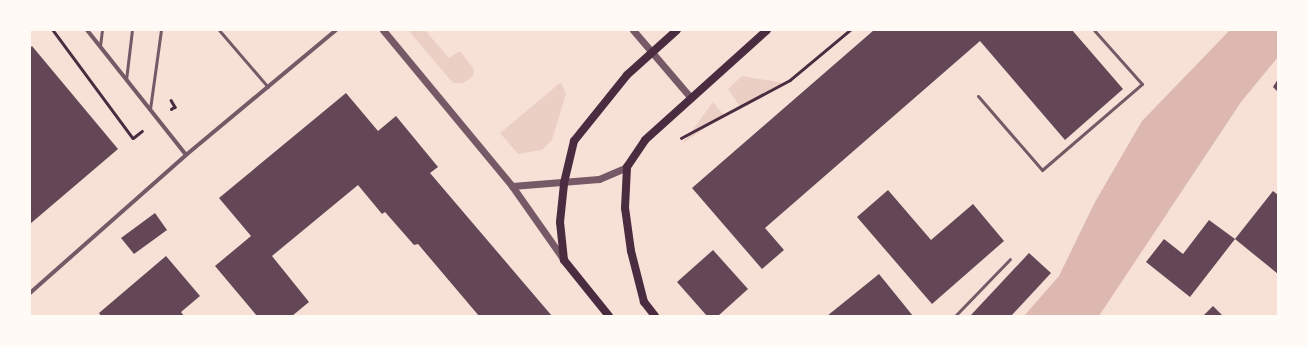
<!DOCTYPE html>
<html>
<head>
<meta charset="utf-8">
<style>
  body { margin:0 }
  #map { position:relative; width:1308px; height:346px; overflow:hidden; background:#f7e1d7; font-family:"Sofia Sans Condensed",sans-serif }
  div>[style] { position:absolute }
  .green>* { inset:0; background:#ebcfc5 }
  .water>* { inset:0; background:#dcb8b0 }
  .building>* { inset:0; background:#644757 }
  .path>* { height:2.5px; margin:-1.25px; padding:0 1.25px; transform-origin:1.25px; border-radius:1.25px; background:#4a2c40 }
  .service>* { height:3px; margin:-1.5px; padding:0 1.5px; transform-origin:1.5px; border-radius:1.5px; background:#755966 }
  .minor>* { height:4px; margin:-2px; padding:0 2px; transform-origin:2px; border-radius:2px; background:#755966 }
  .tertiary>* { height:7px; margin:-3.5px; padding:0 3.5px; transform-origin:3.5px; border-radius:3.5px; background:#755966 }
  .secondary>* { height:8px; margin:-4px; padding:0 4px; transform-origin:4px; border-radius:4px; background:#4a2c40 }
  span { translate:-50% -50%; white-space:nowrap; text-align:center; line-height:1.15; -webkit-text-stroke:3px #fffaf5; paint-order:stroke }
  .frame { position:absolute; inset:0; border:31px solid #fffaf5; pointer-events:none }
</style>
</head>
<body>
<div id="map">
  <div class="green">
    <div style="clip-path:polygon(408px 30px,425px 30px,449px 58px,460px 51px,474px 69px,473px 76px,463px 83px,453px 83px)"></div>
    <div style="clip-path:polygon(742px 76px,784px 83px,740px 107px,728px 89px)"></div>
    <div style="clip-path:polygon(561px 82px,566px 94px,552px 140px,542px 150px,518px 154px,500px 133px)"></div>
    <div style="clip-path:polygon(713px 102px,724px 115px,682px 144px)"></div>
  </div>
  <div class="water">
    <div style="clip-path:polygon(1230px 30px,1278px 30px,1278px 57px,1241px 102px,1099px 316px,1024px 316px,1059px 276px,1095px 202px,1142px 121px)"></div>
  </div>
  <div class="building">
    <div style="clip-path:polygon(874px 30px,1072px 30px,1123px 89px,1065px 140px,980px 41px,765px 228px,784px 250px,762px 269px,692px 188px)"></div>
    <div style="clip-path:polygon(32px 46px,118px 149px,30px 224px,30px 48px)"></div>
    <div style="clip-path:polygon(1278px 79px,1278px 92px,1273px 87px)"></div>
    <div style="clip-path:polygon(346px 93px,378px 131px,396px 116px,438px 167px,430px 173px,552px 316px,479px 316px,418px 244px,414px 245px,385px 212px,382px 214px,358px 185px,272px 256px,309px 302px,292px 316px,257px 316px,215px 266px,251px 236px,219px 198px)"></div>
    <div style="clip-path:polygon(888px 190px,931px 240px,973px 204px,1004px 241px,932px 304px,857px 217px)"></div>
    <div style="clip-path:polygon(1273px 191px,1278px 195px,1278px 274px,1235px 239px)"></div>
    <div style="clip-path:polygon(155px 213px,167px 230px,134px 254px,121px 238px)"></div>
    <div style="clip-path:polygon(1209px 220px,1235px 239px,1190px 297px,1146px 262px,1164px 239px,1183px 254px)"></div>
    <div style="clip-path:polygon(713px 250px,748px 289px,718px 316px,707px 316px,677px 282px)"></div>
    <div style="clip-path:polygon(1029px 253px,1051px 273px,1011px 316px,970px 316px)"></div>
    <div style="clip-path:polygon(166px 256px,200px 296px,181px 312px,184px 316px,101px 316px,99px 313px)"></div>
    <div style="clip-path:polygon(879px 274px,913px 316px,827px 316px)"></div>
    <div style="clip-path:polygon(1213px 306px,1223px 316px,1203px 316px)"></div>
  </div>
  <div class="path">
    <div style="left:53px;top:30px;width:134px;rotate:53.5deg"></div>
    <div style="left:133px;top:138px;width:11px;rotate:-38deg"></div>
    <div style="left:171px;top:100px;width:8px;rotate:60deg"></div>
    <div style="left:175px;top:107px;width:4px;rotate:146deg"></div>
    <div style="left:681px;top:138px;width:123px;rotate:-28deg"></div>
    <div style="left:790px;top:80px;width:78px;rotate:-39.8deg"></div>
  </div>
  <div class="service">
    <div style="left:219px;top:30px;width:75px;rotate:49.3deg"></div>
    <div style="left:100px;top:46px;width:16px;rotate:-83deg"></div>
    <div style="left:126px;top:80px;width:50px;rotate:-83.2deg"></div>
    <div style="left:978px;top:96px;width:98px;rotate:49.1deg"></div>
    <div style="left:1042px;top:170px;width:132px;rotate:-40.7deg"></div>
    <div style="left:1142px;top:84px;width:72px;rotate:-131.6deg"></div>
    <div style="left:150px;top:109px;width:80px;rotate:-82.1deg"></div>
    <div style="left:955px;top:316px;width:79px;rotate:-46deg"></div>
  </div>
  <div class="minor">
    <div style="left:87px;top:30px;width:159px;rotate:51.6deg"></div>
    <div style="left:30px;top:293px;width:208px;rotate:-41.5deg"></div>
    <div style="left:186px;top:155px;width:195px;rotate:-39.8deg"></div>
  </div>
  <div class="tertiary">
    <div style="left:383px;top:30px;width:202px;rotate:50.4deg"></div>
    <div style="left:512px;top:186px;width:90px;rotate:54.9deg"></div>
    <div style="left:633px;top:30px;width:89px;rotate:49.5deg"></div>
    <div style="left:512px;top:186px;width:87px;rotate:-4.6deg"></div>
    <div style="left:599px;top:179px;width:30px;rotate:-23deg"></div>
  </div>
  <div class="secondary">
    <div style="left:609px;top:316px;width:72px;rotate:-128.8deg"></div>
    <div style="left:564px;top:260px;width:38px;rotate:-96deg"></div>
    <div style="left:560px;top:222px;width:39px;rotate:-84deg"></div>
    <div style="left:564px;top:183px;width:43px;rotate:-76.6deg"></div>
    <div style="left:574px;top:141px;width:85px;rotate:-51.2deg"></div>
    <div style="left:627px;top:75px;width:67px;rotate:-42deg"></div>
    <div style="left:655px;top:316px;width:18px;rotate:-128deg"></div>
    <div style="left:644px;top:302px;width:53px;rotate:-104.3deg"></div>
    <div style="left:631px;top:251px;width:43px;rotate:-97.9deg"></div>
    <div style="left:625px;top:208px;width:41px;rotate:-87.2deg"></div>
    <div style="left:627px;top:167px;width:32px;rotate:-56deg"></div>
    <div style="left:645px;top:140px;width:164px;rotate:-42deg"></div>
  </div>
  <div class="frame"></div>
</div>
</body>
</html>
